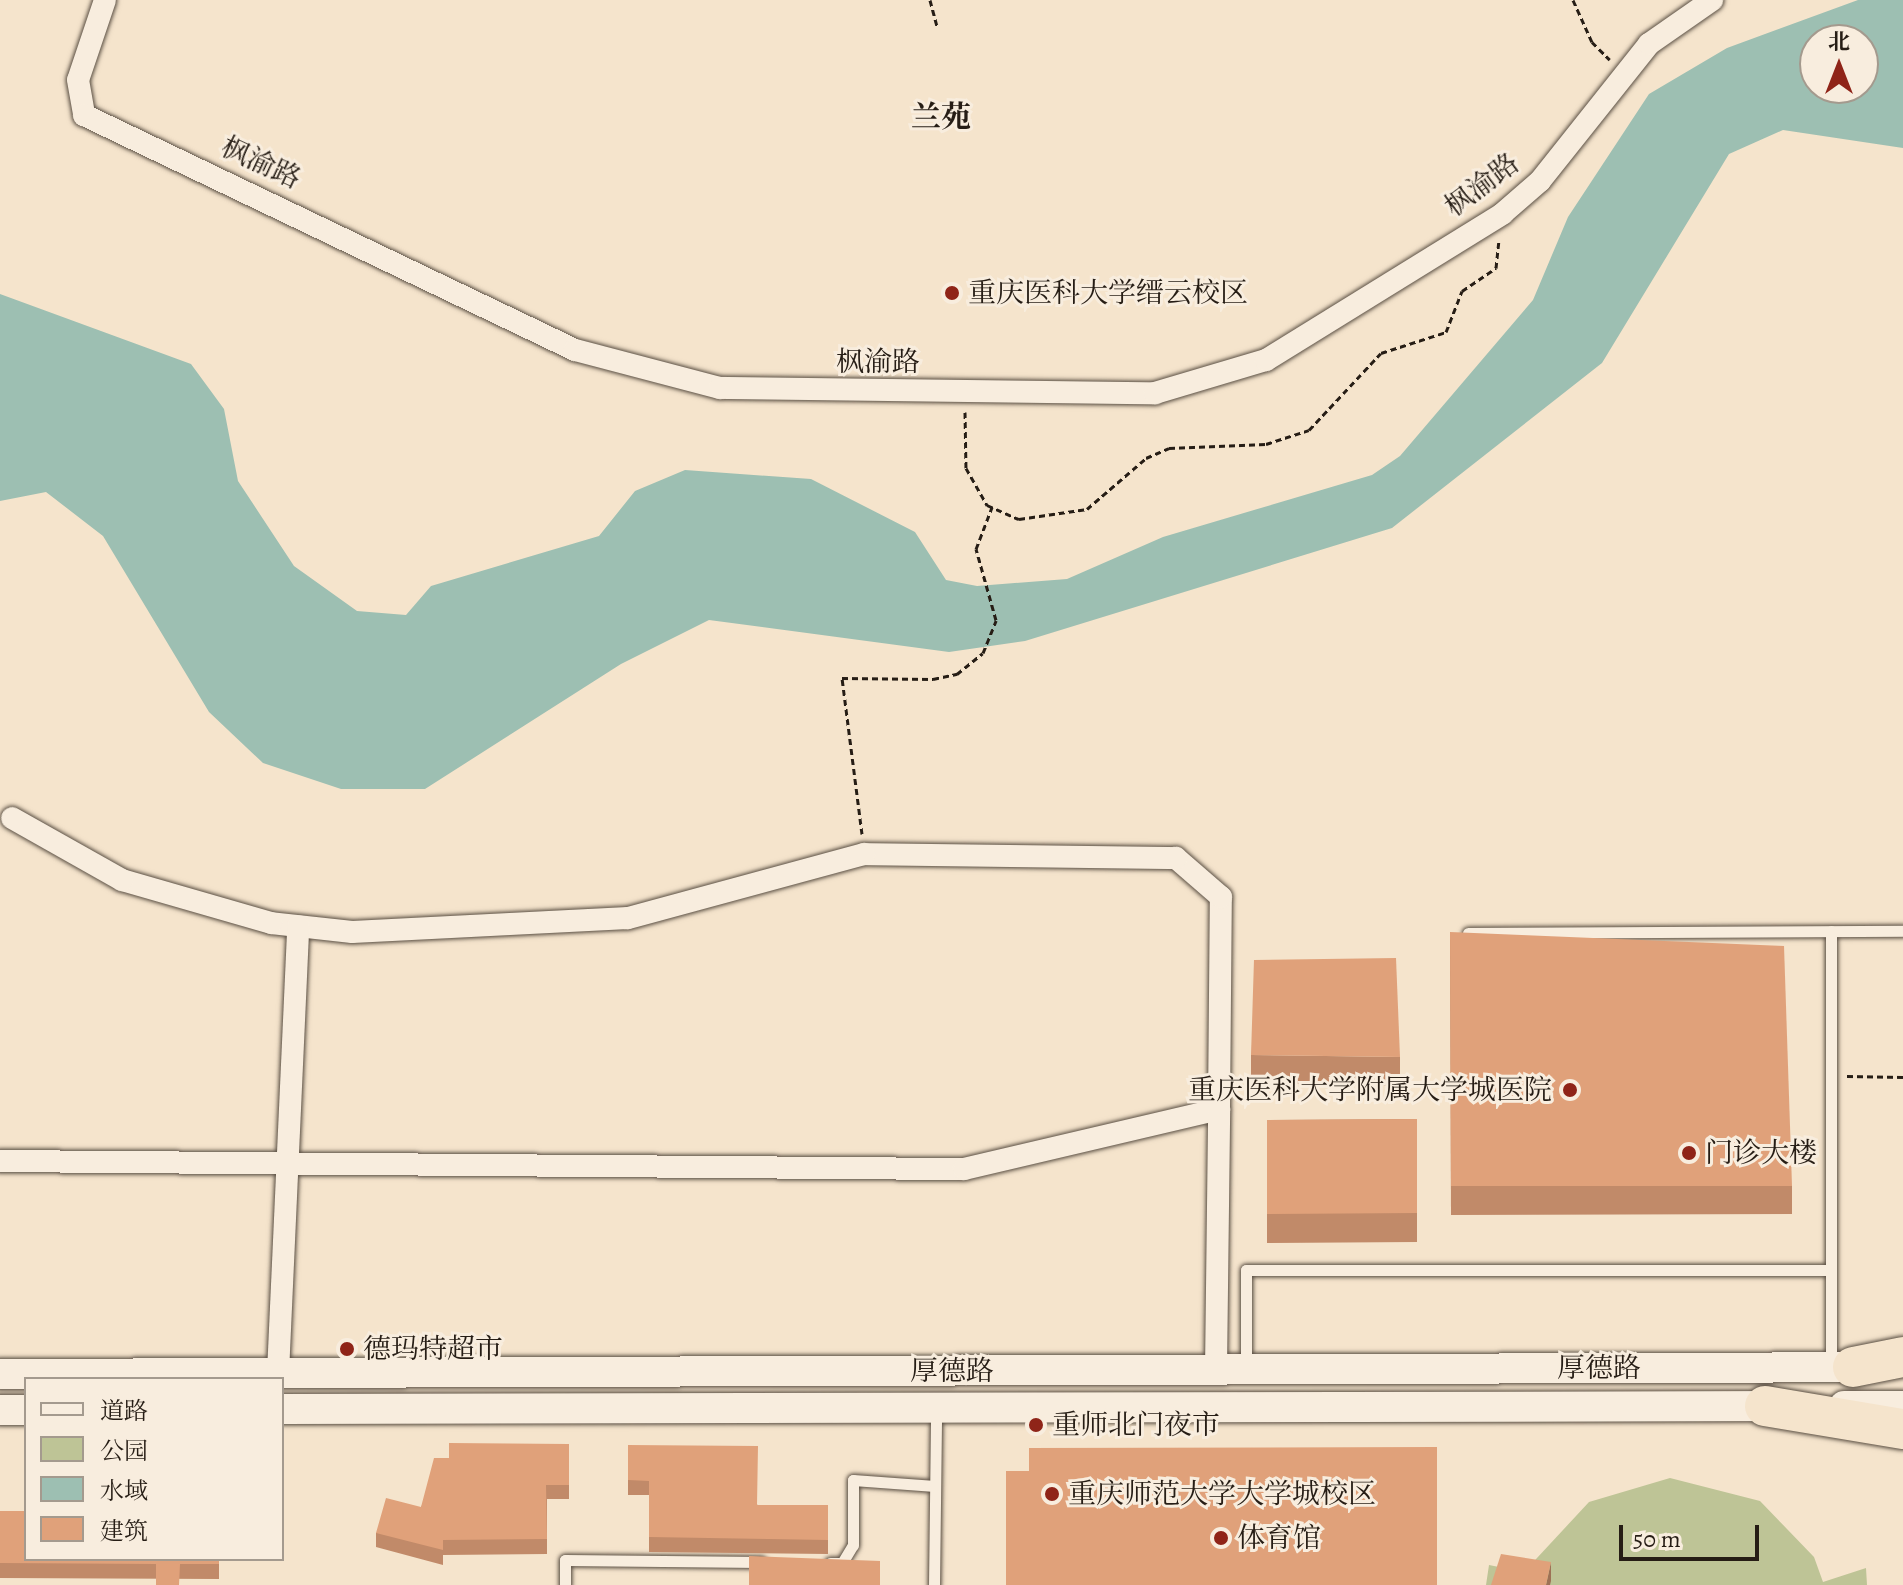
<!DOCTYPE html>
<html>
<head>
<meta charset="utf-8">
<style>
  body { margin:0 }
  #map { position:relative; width:1903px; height:1585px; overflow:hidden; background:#f5e4cc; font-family:Alegreya,"Noto Serif SC",serif }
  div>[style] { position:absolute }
  .green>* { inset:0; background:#bec496 }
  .water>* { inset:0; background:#9dbfb2 }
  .path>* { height:3px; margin-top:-1.5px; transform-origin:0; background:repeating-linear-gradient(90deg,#261d15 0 6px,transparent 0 10px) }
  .roads { filter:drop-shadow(0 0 2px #5a4f43) drop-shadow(0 0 2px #5a4f43) }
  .lane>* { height:11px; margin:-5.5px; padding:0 5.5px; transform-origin:5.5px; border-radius:5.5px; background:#f8edde }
  .street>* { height:22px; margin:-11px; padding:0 11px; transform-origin:11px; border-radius:11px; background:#f8edde }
  .secondary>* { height:30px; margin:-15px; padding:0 15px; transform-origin:15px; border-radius:15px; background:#f8edde }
  .highway>* { height:40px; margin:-20px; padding:0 20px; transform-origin:20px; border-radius:20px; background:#f5e4cc }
  .wall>* { inset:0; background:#c18a69 }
  .shaded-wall>* { inset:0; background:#9d7155 }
  .building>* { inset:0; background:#e0a17a }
  .dots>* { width:22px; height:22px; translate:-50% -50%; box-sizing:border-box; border:4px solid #f8edde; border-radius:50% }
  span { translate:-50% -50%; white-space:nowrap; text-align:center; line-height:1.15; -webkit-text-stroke:6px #f8edde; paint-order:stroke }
  .street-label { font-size:28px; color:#261d15 }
  .poi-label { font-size:28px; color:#261d15 }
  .left { translate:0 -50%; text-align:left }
  .right { translate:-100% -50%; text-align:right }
  .neighbourhood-label { font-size:30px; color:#261d15; font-weight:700 }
  .legend { position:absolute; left:24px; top:1377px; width:260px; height:184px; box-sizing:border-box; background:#f8edde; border:2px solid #a49a8e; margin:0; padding:10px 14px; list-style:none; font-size:24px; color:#261d15 }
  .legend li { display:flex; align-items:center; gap:16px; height:40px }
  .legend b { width:40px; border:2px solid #a49a8e }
  .north { position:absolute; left:1799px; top:24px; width:80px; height:80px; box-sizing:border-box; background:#f8edde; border:2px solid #a49a8e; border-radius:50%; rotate:0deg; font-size:22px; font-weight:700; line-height:32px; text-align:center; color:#261d15 }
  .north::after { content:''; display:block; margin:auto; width:28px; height:36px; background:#8f2418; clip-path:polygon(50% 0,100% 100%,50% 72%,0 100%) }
  .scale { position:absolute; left:1619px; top:1525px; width:140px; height:36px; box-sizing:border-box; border:4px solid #261d15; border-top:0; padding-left:10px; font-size:24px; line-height:28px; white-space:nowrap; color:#261d15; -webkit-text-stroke:6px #f8edde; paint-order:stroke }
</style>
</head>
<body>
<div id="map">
  <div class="green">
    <div style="clip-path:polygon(1670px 1478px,1760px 1501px,1814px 1557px,1823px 1582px,1866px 1568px,1867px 1585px,1486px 1585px,1489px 1565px,1524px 1572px,1589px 1502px)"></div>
  </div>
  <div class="water">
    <div style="clip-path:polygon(evenodd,1858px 0,1903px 0,1903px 148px,1783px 130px,1729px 154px,1602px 363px,1392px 528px,1025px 641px,949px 652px,709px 620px,621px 664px,425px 789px,341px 789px,263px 763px,209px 712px,103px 536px,46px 492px,0 501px,0 294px,191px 364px,224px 409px,238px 481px,294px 566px,357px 611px,406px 615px,431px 586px,599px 536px,635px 491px,685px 470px,811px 479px,915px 532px,946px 580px,977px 586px,1067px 579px,1163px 537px,1372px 475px,1400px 456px,1533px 300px,1568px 217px,1649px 94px,1727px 48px,1858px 0,1815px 40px,1863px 40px,1863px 88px,1815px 88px,1815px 40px)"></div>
  </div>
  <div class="path">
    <div style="left:930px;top:0;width:27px;rotate:75deg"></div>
    <div style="left:1573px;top:0;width:46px;rotate:65.7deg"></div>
    <div style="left:1592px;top:42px;width:25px;rotate:45deg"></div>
    <div style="left:965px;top:412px;width:56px;rotate:89deg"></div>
    <div style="left:966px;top:468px;width:43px;rotate:60.4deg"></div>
    <div style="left:987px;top:505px;width:35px;rotate:24deg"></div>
    <div style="left:1019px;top:519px;width:69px;rotate:-8.4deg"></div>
    <div style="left:1087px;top:509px;width:78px;rotate:-40.8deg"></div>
    <div style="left:1146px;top:458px;width:25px;rotate:-23deg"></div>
    <div style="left:1169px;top:448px;width:97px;rotate:-2.4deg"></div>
    <div style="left:1266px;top:444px;width:45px;rotate:-18deg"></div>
    <div style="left:1309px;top:430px;width:105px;rotate:-46.9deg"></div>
    <div style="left:1381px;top:353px;width:68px;rotate:-17.9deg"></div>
    <div style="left:1446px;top:332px;width:44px;rotate:-68.7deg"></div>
    <div style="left:1462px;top:291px;width:41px;rotate:-34.1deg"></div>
    <div style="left:1496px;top:268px;width:28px;rotate:-84deg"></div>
    <div style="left:862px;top:834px;width:157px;rotate:-97.3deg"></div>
    <div style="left:842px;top:678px;width:91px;rotate:0.6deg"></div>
    <div style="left:933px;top:679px;width:25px;rotate:-12deg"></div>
    <div style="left:957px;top:674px;width:33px;rotate:-39deg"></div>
    <div style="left:983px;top:653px;width:35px;rotate:-68deg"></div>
    <div style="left:996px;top:620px;width:74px;rotate:-105.7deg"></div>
    <div style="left:976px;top:549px;width:45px;rotate:-69.1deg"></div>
    <div style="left:1847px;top:1076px;width:56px;rotate:1deg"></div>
  </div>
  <div class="roads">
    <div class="lane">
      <div style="left:1468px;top:933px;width:435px;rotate:-0.3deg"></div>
      <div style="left:1246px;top:1366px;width:96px;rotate:-90deg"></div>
      <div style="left:1246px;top:1270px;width:585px"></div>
      <div style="left:1831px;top:1270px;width:339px;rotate:-90deg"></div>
      <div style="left:1831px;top:1366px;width:96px;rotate:-90deg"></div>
      <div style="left:830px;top:1563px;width:12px"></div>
      <div style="left:842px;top:1563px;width:21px;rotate:-59deg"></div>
      <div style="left:853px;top:1545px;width:65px;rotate:-90deg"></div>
      <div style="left:853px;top:1480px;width:82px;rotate:4.2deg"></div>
      <div style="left:565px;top:1585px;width:25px;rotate:-90deg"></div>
      <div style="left:565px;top:1560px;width:196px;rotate:0.6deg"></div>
      <div style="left:934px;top:1585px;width:175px;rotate:-89.3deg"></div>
    </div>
    <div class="street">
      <div style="left:105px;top:0;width:84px;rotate:108.6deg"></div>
      <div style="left:78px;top:80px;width:36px;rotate:80deg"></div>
      <div style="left:84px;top:115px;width:544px;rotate:25.58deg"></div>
      <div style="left:575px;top:350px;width:150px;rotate:14.7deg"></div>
      <div style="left:720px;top:388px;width:435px;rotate:0.7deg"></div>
      <div style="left:1155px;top:393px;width:116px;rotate:-16.6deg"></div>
      <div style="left:1266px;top:360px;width:278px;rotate:-31.7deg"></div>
      <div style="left:1502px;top:214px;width:50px;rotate:-41deg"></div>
      <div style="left:1540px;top:181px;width:175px;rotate:-51.5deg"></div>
      <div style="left:1649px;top:44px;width:77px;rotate:-34.9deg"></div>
      <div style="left:0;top:1161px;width:964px;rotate:0.48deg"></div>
      <div style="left:964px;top:1169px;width:262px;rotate:-13.2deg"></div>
      <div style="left:1219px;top:1109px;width:212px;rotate:-89.5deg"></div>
      <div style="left:1221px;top:897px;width:60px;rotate:-139.1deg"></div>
      <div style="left:1176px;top:858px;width:312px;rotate:-179.3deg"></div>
      <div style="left:864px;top:854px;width:245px;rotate:164.8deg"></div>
      <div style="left:628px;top:918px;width:276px;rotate:177.1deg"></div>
      <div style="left:352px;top:932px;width:81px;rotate:-173.7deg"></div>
      <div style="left:271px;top:923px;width:155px;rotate:-163.9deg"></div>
      <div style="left:122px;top:880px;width:126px;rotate:-150.6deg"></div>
      <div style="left:1216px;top:1370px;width:261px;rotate:-89.3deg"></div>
      <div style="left:278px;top:1373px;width:447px;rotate:-87.4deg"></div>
    </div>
    <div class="secondary">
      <div style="left:0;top:1374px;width:1873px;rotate:-0.21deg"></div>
      <div style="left:1844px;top:1406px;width:59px"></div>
      <div style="left:282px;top:1409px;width:1502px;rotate:-0.11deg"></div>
      <div style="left:0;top:1410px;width:26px"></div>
    </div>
    <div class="highway">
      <div style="left:1853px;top:1367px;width:51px;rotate:-11.3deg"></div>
      <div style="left:1765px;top:1406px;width:140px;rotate:9.5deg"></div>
    </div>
  </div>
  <div class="wall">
    <div style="clip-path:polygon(1450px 932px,1792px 1186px,1792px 1214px,1451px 1215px)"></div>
    <div style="clip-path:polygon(1251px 1055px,1400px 1057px,1400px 1086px,1251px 1083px)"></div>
    <div style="clip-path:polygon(1417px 1119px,1417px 1242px,1267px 1243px,1267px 1120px)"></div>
    <div style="clip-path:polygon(569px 1444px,569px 1499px,547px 1499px,547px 1554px,443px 1555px,443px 1565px,376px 1547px,376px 1533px,421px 1507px,449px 1458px)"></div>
    <div style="clip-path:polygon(628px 1445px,758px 1505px,828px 1505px,828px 1554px,649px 1552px,649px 1495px,628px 1495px)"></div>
    <div style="clip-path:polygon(0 1511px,219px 1559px,219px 1579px,0 1578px)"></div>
  </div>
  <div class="shaded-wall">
    <div style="clip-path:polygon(1551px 1562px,1551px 1581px,1550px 1585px,1546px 1585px)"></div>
  </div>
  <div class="building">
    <div style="clip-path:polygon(1450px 932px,1784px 946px,1792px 1186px,1451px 1186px)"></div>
    <div style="clip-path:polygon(1396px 958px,1400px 1057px,1251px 1055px,1254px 960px)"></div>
    <div style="clip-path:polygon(1417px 1119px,1417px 1213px,1267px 1214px,1267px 1120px)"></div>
    <div style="clip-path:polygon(449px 1443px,569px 1444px,569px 1485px,546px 1485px,547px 1539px,443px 1540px,443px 1550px,376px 1533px,386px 1498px,421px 1507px,434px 1458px,449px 1458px)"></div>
    <div style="clip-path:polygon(628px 1445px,758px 1446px,757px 1505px,828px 1505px,828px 1540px,649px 1537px,649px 1481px,628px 1480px)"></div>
    <div style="clip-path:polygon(1437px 1447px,1437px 1585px,1006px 1585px,1006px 1471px,1029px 1471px,1029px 1448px)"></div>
    <div style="clip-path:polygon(0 1511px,26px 1511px,26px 1559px,219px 1559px,219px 1564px,180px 1564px,179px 1585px,156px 1585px,156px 1564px,0 1563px)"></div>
    <div style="clip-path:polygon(1501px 1554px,1551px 1562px,1546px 1585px,1491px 1585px)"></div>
    <div style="clip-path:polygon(749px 1556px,880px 1561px,880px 1585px,749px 1585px)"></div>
  </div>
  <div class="dots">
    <div style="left:952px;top:293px;background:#8f2418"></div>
    <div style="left:1570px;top:1090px;background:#8f2418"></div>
    <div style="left:1689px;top:1153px;background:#8f2418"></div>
    <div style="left:347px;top:1349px;background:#8f2418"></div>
    <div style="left:1036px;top:1425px;background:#8f2418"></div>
    <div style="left:1052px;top:1494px;background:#8f2418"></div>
    <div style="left:1221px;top:1538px;background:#8f2418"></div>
  </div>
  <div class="street-label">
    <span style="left:261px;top:163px;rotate:25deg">枫渝路</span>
    <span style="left:1482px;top:185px;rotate:-37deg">枫渝路</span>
    <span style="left:878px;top:362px">枫渝路</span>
    <span style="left:1599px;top:1368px">厚德路</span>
    <span style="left:952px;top:1371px">厚德路</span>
  </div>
  <div class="poi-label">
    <span class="left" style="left:968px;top:293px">重庆医科大学缙云校区</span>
    <span class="right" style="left:1552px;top:1090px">重庆医科大学附属大学城医院</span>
    <span class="left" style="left:1705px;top:1153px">门诊大楼</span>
    <span class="left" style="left:363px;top:1349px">德玛特超市</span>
    <span class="left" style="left:1052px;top:1425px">重师北门夜市</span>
    <span class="left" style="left:1068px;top:1494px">重庆师范大学大学城校区</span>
    <span class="left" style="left:1237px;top:1538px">体育馆</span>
  </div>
  <div class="neighbourhood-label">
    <span style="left:941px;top:117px">兰苑</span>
  </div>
  <ul class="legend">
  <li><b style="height:10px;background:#f8edde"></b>道路</li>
  <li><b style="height:22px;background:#bec496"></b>公园</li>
  <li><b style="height:22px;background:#9dbfb2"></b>水域</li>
  <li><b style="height:22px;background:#e0a17a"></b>建筑</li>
  </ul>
  <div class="north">北</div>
  <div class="scale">50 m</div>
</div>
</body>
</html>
